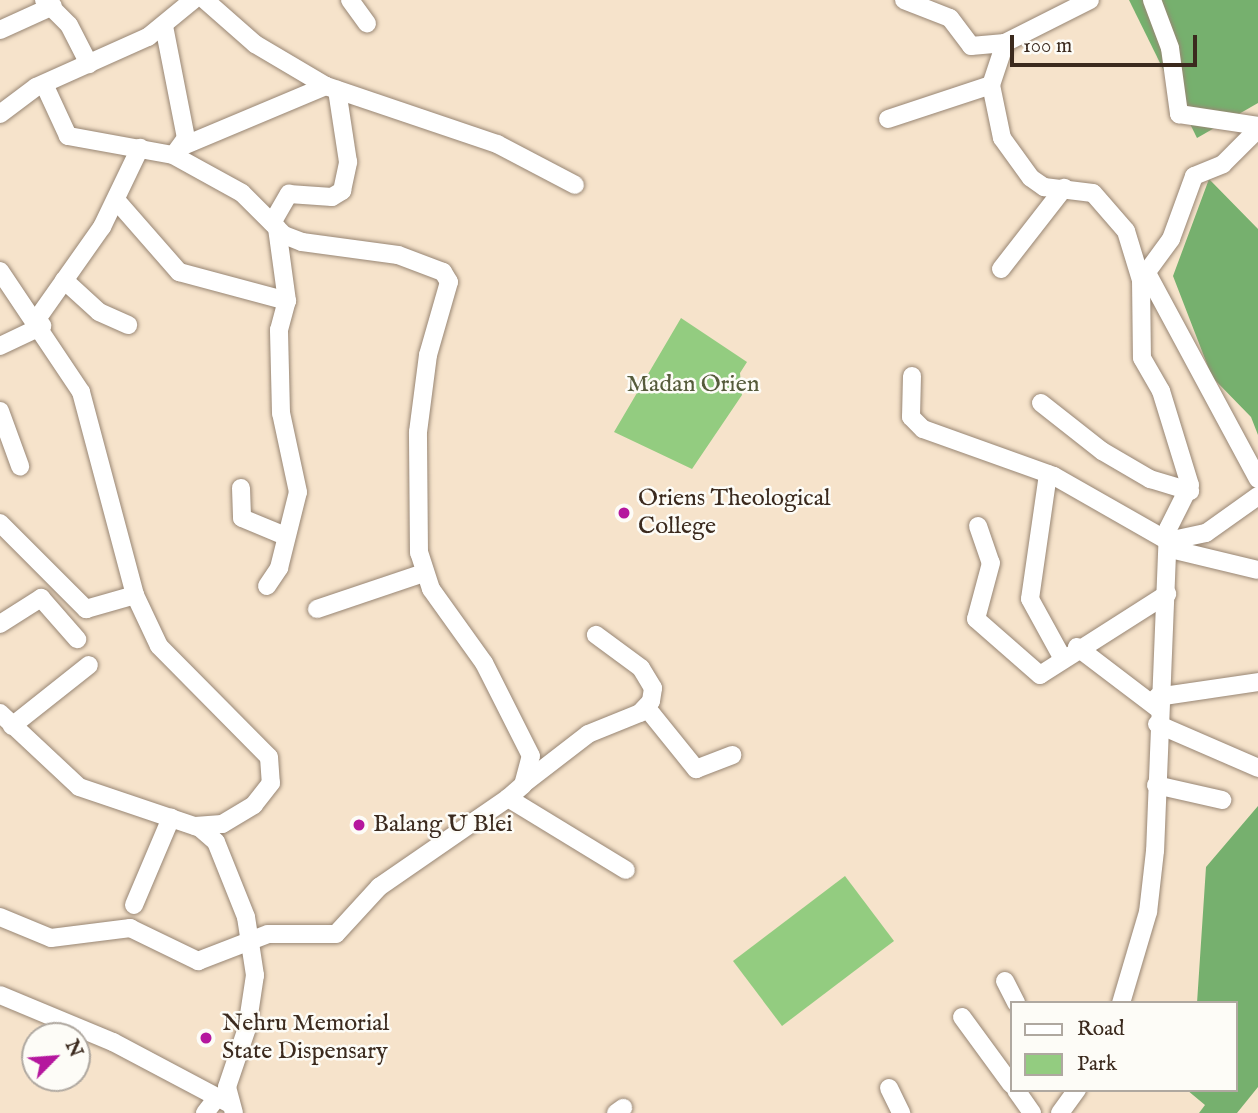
<!DOCTYPE html>
<html>
<head>
<meta charset="utf-8">
<style>
  body { margin:0 }
  #map { position:relative; width:1258px; height:1113px; overflow:hidden; background:#f6e3cb; font-family:"IM FELL English",serif }
  div>[style] { position:absolute }
  .green>* { inset:0; background:#93cc80 }
  .forest>* { inset:0; background:#76b06e }
  .roads { filter:drop-shadow(0 0 2px #988674) drop-shadow(0 0 2px #988674) }
  .minor>* { height:18px; margin:-9px; padding:0 9px; transform-origin:9px; border-radius:9px; background:#fff }
  .dots>* { width:19px; height:19px; translate:-50% -50%; box-sizing:border-box; border:4px solid #fdfcf7; border-radius:50% }
  span { translate:-50% -50%; white-space:nowrap; text-align:center; line-height:1.15; -webkit-text-stroke:5px #fdfcf7; paint-order:stroke }
  .park-label { font-size:24px; color:#555b3b }
  .poi-label { font-size:24px; color:#3b2a1e }
  .left { translate:0 -50%; text-align:left }
  .legend { position:absolute; left:1010px; top:1001px; width:228px; height:91px; box-sizing:border-box; background:#fdfcf7; border:2px solid #afa8a0; margin:0; padding:9px 12px; list-style:none; font-size:21px; color:#3b2a1e }
  .legend li { display:flex; align-items:center; gap:14px; height:35px }
  .legend b { width:35px; border:2px solid #afa8a0 }
  .north { position:absolute; left:21px; top:1022px; width:70px; height:70px; box-sizing:border-box; background:#fdfcf7; border:2px solid #afa8a0; border-radius:50%; rotate:65deg; font-size:19px; font-weight:700; line-height:28px; text-align:center; color:#3b2a1e }
  .north::after { content:''; display:block; margin:auto; width:24px; height:32px; background:#b5179e; clip-path:polygon(50% 0,100% 100%,50% 72%,0 100%) }
  .scale { position:absolute; left:1010px; top:35px; width:187px; height:32px; box-sizing:border-box; border:4px solid #3b2a1e; border-top:0; padding-left:9px; font-size:21px; line-height:24px; white-space:nowrap; color:#3b2a1e; -webkit-text-stroke:5px #fdfcf7; paint-order:stroke }
</style>
</head>
<body>
<div id="map">
  <div class="green">
    <div style="clip-path:polygon(681px 318px,747px 362px,740px 373px,742px 395px,692px 469px,614px 432px)"></div>
    <div style="clip-path:polygon(845px 876px,894px 941px,782px 1026px,733px 961px)"></div>
  </div>
  <div class="forest">
    <div style="clip-path:polygon(1129px 0,1258px 0,1258px 103px,1197px 138px)"></div>
    <div style="clip-path:polygon(1209px 179px,1258px 229px,1258px 435px,1251px 417px,1212px 377px,1173px 276px)"></div>
    <div style="clip-path:polygon(1258px 806px,1258px 1087px,1237px 1113px,1199px 1113px,1205px 1105px,1187px 1090px,1235px 1090px,1235px 1003px,1197px 1003px,1206px 867px)"></div>
  </div>
  <div class="roads">
    <div class="minor">
      <div style="left:44px;top:0;width:35px;rotate:45deg"></div>
      <div style="left:69px;top:25px;width:44px;rotate:62.9deg"></div>
      <div style="left:205px;top:0;width:67px;rotate:41.3deg"></div>
      <div style="left:255px;top:44px;width:82px;rotate:30.6deg"></div>
      <div style="left:326px;top:86px;width:181px;rotate:18.7deg"></div>
      <div style="left:497px;top:144px;width:88px;rotate:27.7deg"></div>
      <div style="left:350px;top:0;width:29px;rotate:54deg"></div>
      <div style="left:904px;top:0;width:49px;rotate:21.4deg"></div>
      <div style="left:950px;top:18px;width:35px;rotate:53deg"></div>
      <div style="left:971px;top:46px;width:34px;rotate:-5deg"></div>
      <div style="left:1090px;top:0;width:95px;rotate:153.2deg"></div>
      <div style="left:1005px;top:43px;width:44px;rotate:108.4deg"></div>
      <div style="left:991px;top:85px;width:54px;rotate:78.3deg"></div>
      <div style="left:1002px;top:138px;width:49px;rotate:54.1deg"></div>
      <div style="left:1031px;top:178px;width:16px;rotate:35deg"></div>
      <div style="left:1044px;top:187px;width:49px;rotate:7deg"></div>
      <div style="left:1093px;top:193px;width:50px;rotate:49deg"></div>
      <div style="left:1126px;top:231px;width:51px;rotate:73deg"></div>
      <div style="left:1141px;top:280px;width:78px;rotate:89.3deg"></div>
      <div style="left:1142px;top:358px;width:38px;rotate:60deg"></div>
      <div style="left:1161px;top:391px;width:98px;rotate:72.9deg"></div>
      <div style="left:1190px;top:485px;width:49px;rotate:116.6deg"></div>
      <div style="left:1168px;top:529px;width:322px;rotate:92.3deg"></div>
      <div style="left:1155px;top:851px;width:61px;rotate:96.5deg"></div>
      <div style="left:1148px;top:912px;width:95px;rotate:106.5deg"></div>
      <div style="left:1152px;top:0;width:51px;rotate:69.4deg"></div>
      <div style="left:1170px;top:48px;width:67px;rotate:82.2deg"></div>
      <div style="left:1179px;top:114px;width:80px;rotate:8.6deg"></div>
      <div style="left:164px;top:26px;width:114px;rotate:78.9deg"></div>
      <div style="left:186px;top:138px;width:17px;rotate:126deg"></div>
      <div style="left:0;top:30px;width:58px;rotate:-24.4deg"></div>
      <div style="left:0;top:114px;width:45px;rotate:-36.9deg"></div>
      <div style="left:36px;top:87px;width:123px;rotate:-24.1deg"></div>
      <div style="left:148px;top:37px;width:58px;rotate:-39.4deg"></div>
      <div style="left:888px;top:119px;width:108px;rotate:-18.3deg"></div>
      <div style="left:183px;top:146px;width:155px;rotate:-22.8deg"></div>
      <div style="left:116px;top:200px;width:96px;rotate:48.8deg"></div>
      <div style="left:179px;top:272px;width:112px;rotate:15deg"></div>
      <div style="left:272px;top:223px;width:34px;rotate:-60deg"></div>
      <div style="left:289px;top:194px;width:43px;rotate:4deg"></div>
      <div style="left:332px;top:197px;width:12px;rotate:-31deg"></div>
      <div style="left:342px;top:191px;width:30px;rotate:-78deg"></div>
      <div style="left:348px;top:162px;width:73px;rotate:-98.7deg"></div>
      <div style="left:1001px;top:269px;width:103px;rotate:-52.1deg"></div>
      <div style="left:0;top:271px;width:146px;rotate:56.2deg"></div>
      <div style="left:81px;top:392px;width:210px;rotate:75.1deg"></div>
      <div style="left:135px;top:595px;width:56px;rotate:64.8deg"></div>
      <div style="left:159px;top:646px;width:156px;rotate:45.3deg"></div>
      <div style="left:269px;top:757px;width:26px;rotate:86deg"></div>
      <div style="left:271px;top:783px;width:28px;rotate:128deg"></div>
      <div style="left:254px;top:805px;width:37px;rotate:149deg"></div>
      <div style="left:222px;top:824px;width:27px;rotate:176deg"></div>
      <div style="left:1147px;top:273px;width:234px;rotate:61.7deg"></div>
      <div style="left:64px;top:280px;width:47px;rotate:42.4deg"></div>
      <div style="left:99px;top:312px;width:32px;rotate:24deg"></div>
      <div style="left:1141px;top:280px;width:51px;rotate:-53.8deg"></div>
      <div style="left:1171px;top:239px;width:67px;rotate:-69.9deg"></div>
      <div style="left:1194px;top:176px;width:31px;rotate:-22deg"></div>
      <div style="left:1223px;top:164px;width:49px;rotate:-45deg"></div>
      <div style="left:37px;top:319px;width:113px;rotate:-54.8deg"></div>
      <div style="left:102px;top:227px;width:88px;rotate:-64.3deg"></div>
      <div style="left:0;top:346px;width:47px;rotate:-25.5deg"></div>
      <div style="left:912px;top:376px;width:41px;rotate:91.4deg"></div>
      <div style="left:911px;top:417px;width:17px;rotate:45deg"></div>
      <div style="left:923px;top:429px;width:139px;rotate:19.7deg"></div>
      <div style="left:1054px;top:476px;width:131px;rotate:29.7deg"></div>
      <div style="left:1168px;top:541px;width:39px;rotate:-12deg"></div>
      <div style="left:1206px;top:533px;width:64px;rotate:-35.4deg"></div>
      <div style="left:1041px;top:403px;width:78px;rotate:38.2deg"></div>
      <div style="left:1102px;top:451px;width:56px;rotate:30.3deg"></div>
      <div style="left:1150px;top:479px;width:42px;rotate:16.7deg"></div>
      <div style="left:0;top:411px;width:59px;rotate:70deg"></div>
      <div style="left:1048px;top:474px;width:126px;rotate:98.2deg"></div>
      <div style="left:1030px;top:599px;width:68px;rotate:61.2deg"></div>
      <div style="left:241px;top:488px;width:30px;rotate:88deg"></div>
      <div style="left:242px;top:518px;width:44px;rotate:22.5deg"></div>
      <div style="left:0;top:523px;width:122px;rotate:45deg"></div>
      <div style="left:86px;top:609px;width:51px;rotate:-15.9deg"></div>
      <div style="left:978px;top:526px;width:39px;rotate:71deg"></div>
      <div style="left:991px;top:563px;width:58px;rotate:105deg"></div>
      <div style="left:976px;top:619px;width:85px;rotate:41.2deg"></div>
      <div style="left:1040px;top:675px;width:151px;rotate:-32.5deg"></div>
      <div style="left:1171px;top:549px;width:89px;rotate:13.6deg"></div>
      <div style="left:267px;top:586px;width:22px;rotate:-56deg"></div>
      <div style="left:279px;top:568px;width:78px;rotate:-76deg"></div>
      <div style="left:298px;top:492px;width:81px;rotate:-102.1deg"></div>
      <div style="left:281px;top:413px;width:83px;rotate:-91.4deg"></div>
      <div style="left:279px;top:330px;width:30px;rotate:-75deg"></div>
      <div style="left:287px;top:301px;width:74px;rotate:-97.8deg"></div>
      <div style="left:317px;top:609px;width:113px;rotate:-18.6deg"></div>
      <div style="left:0;top:624px;width:49px;rotate:-32.4deg"></div>
      <div style="left:41px;top:598px;width:55px;rotate:48.7deg"></div>
      <div style="left:1077px;top:647px;width:101px;rotate:37.3deg"></div>
      <div style="left:1157px;top:697px;width:102px;rotate:-8.4deg"></div>
      <div style="left:646px;top:707px;width:80px;rotate:51.1deg"></div>
      <div style="left:696px;top:769px;width:39px;rotate:-21deg"></div>
      <div style="left:0;top:713px;width:108px;rotate:43.1deg"></div>
      <div style="left:79px;top:787px;width:128px;rotate:18.7deg"></div>
      <div style="left:200px;top:828px;width:21px;rotate:41deg"></div>
      <div style="left:216px;top:842px;width:81px;rotate:68.2deg"></div>
      <div style="left:246px;top:917px;width:59px;rotate:81.2deg"></div>
      <div style="left:255px;top:975px;width:54px;rotate:98.6deg"></div>
      <div style="left:247px;top:1028px;width:62px;rotate:108.7deg"></div>
      <div style="left:227px;top:1087px;width:27px;rotate:75deg"></div>
      <div style="left:1157px;top:724px;width:110px;rotate:23.5deg"></div>
      <div style="left:12px;top:726px;width:98px;rotate:-38.4deg"></div>
      <div style="left:526px;top:782px;width:78px;rotate:-37.7deg"></div>
      <div style="left:588px;top:734px;width:56px;rotate:-22deg"></div>
      <div style="left:640px;top:713px;width:16px;rotate:-47deg"></div>
      <div style="left:651px;top:701px;width:13px;rotate:-81deg"></div>
      <div style="left:653px;top:688px;width:23px;rotate:-121deg"></div>
      <div style="left:641px;top:668px;width:56px;rotate:-143.7deg"></div>
      <div style="left:1156px;top:785px;width:68px;rotate:12.8deg"></div>
      <div style="left:508px;top:798px;width:138px;rotate:31.4deg"></div>
      <div style="left:134px;top:905px;width:95px;rotate:-67deg"></div>
      <div style="left:0;top:917px;width:55px;rotate:22.4deg"></div>
      <div style="left:51px;top:938px;width:80px;rotate:-7.2deg"></div>
      <div style="left:130px;top:928px;width:76px;rotate:25.9deg"></div>
      <div style="left:198px;top:961px;width:75px;rotate:-21.1deg"></div>
      <div style="left:268px;top:934px;width:68px"></div>
      <div style="left:336px;top:934px;width:64px;rotate:-47.5deg"></div>
      <div style="left:379px;top:887px;width:157px;rotate:-34.6deg"></div>
      <div style="left:508px;top:798px;width:20px;rotate:-41deg"></div>
      <div style="left:523px;top:785px;width:30px;rotate:-75deg"></div>
      <div style="left:531px;top:756px;width:104px;rotate:-116.8deg"></div>
      <div style="left:484px;top:663px;width:91px;rotate:-125.6deg"></div>
      <div style="left:431px;top:589px;width:38px;rotate:-108deg"></div>
      <div style="left:419px;top:553px;width:121px;rotate:-90.5deg"></div>
      <div style="left:418px;top:432px;width:78px;rotate:-82.6deg"></div>
      <div style="left:428px;top:355px;width:76px;rotate:-74deg"></div>
      <div style="left:449px;top:282px;width:12px;rotate:-121deg"></div>
      <div style="left:443px;top:272px;width:48px;rotate:-159.3deg"></div>
      <div style="left:398px;top:255px;width:97px;rotate:-172.3deg"></div>
      <div style="left:302px;top:242px;width:19px;rotate:-159deg"></div>
      <div style="left:284px;top:235px;width:59px;rotate:-135deg"></div>
      <div style="left:242px;top:193px;width:79px;rotate:-151.2deg"></div>
      <div style="left:173px;top:155px;width:107px;rotate:-169.7deg"></div>
      <div style="left:68px;top:136px;width:57px;rotate:-114.8deg"></div>
      <div style="left:1005px;top:981px;width:25px;rotate:63deg"></div>
      <div style="left:0;top:995px;width:122px;rotate:22.6deg"></div>
      <div style="left:113px;top:1042px;width:130px;rotate:27.9deg"></div>
      <div style="left:962px;top:1017px;width:83px;rotate:53.8deg"></div>
      <div style="left:889px;top:1088px;width:28px;rotate:64deg"></div>
      <div style="left:1016px;top:1090px;width:28px;rotate:55deg"></div>
      <div style="left:205px;top:1113px;width:18px;rotate:-52deg"></div>
      <div style="left:616px;top:1113px;width:9px;rotate:-36deg"></div>
      <div style="left:1060px;top:1113px;width:29px;rotate:-54deg"></div>
    </div>
  </div>
  <div class="dots">
    <div style="left:624px;top:513px;background:#b5179e"></div>
    <div style="left:359px;top:825px;background:#b5179e"></div>
    <div style="left:206px;top:1038px;background:#b5179e"></div>
  </div>
  <div class="park-label">
    <span style="left:693px;top:385px">Madan Orien</span>
  </div>
  <div class="poi-label">
    <span class="left" style="left:638px;top:513px">Oriens Theological<br>College</span>
    <span class="left" style="left:373px;top:825px">Balang U Blei</span>
    <span class="left" style="left:222px;top:1038px">Nehru Memorial<br>State Dispensary</span>
  </div>
  <ul class="legend">
  <li><b style="height:9px;background:#fff"></b>Road</li>
  <li><b style="height:19px;background:#93cc80"></b>Park</li>
  </ul>
  <div class="north">N</div>
  <div class="scale">100 m</div>
</div>
</body>
</html>
